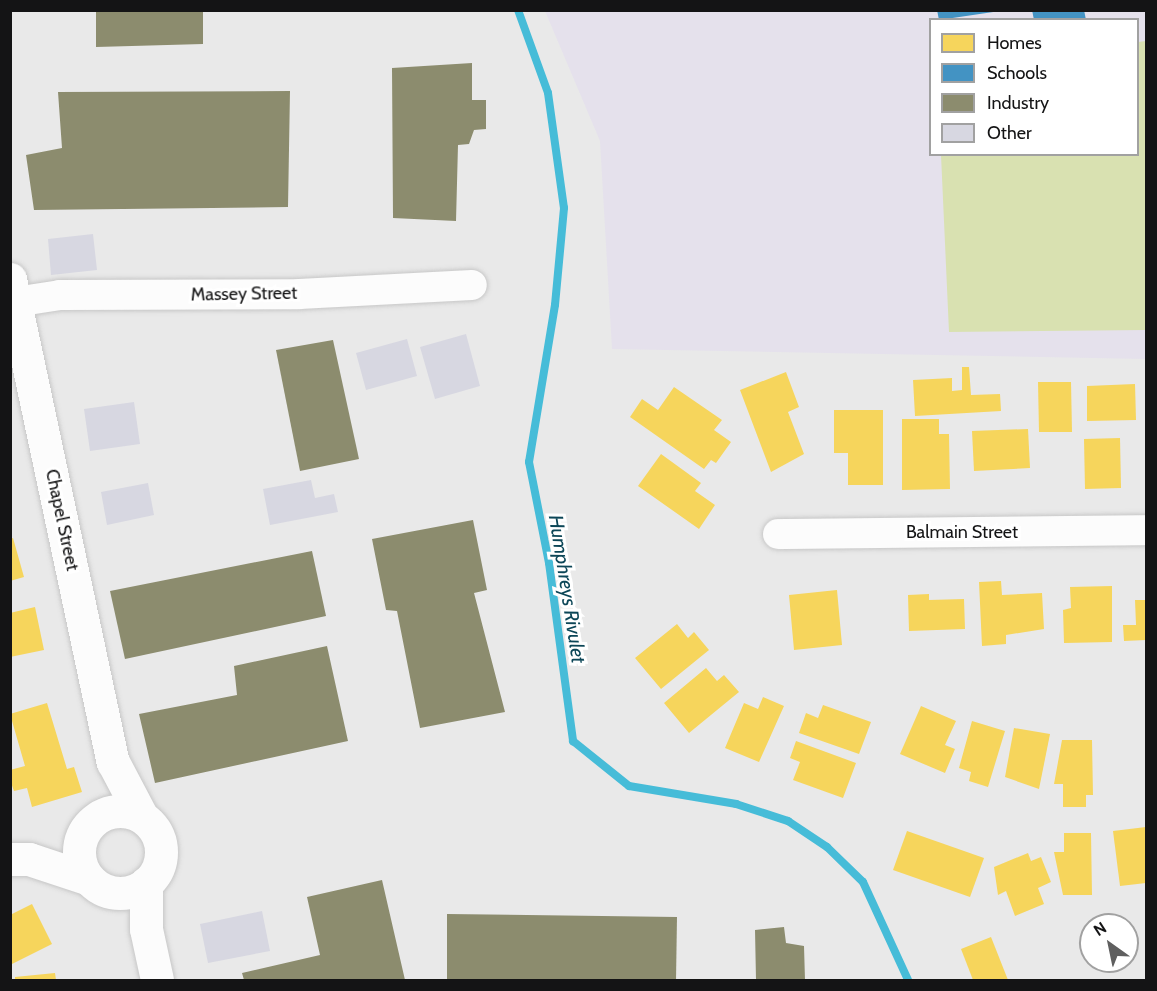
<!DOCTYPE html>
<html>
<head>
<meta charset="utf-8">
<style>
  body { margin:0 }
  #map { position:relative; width:1157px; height:991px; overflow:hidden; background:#e9e9e9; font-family:Cabin,sans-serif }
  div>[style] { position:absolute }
  .education>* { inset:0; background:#e5e1ec }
  .green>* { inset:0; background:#d9e1b1 }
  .homes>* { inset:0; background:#f6d55c }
  .schools>* { inset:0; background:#4393c3 }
  .industry>* { inset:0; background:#8c8c6e }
  .stream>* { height:8px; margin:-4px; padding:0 4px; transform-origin:4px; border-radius:4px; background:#46bcd8 }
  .building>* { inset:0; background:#d7d7e1 }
  .roads { filter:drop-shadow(0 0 2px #c7c7c7) drop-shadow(0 0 2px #c7c7c7) }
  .street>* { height:30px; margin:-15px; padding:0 15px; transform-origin:15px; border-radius:15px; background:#fcfcfc }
  .secondary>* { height:33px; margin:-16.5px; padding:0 16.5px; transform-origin:16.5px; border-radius:16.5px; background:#fcfcfc }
  .secondary>.ring { margin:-16.5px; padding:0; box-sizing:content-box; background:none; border:33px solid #fcfcfc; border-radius:50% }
  span { translate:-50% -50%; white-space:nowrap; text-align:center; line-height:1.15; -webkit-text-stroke:6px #fff; paint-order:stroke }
  .street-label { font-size:18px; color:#141415 }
  .water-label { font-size:20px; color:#0c4657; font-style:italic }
  .frame { position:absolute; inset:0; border:12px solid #141415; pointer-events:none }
  .legend { position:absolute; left:929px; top:18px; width:210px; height:138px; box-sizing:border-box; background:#fff; border:2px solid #a1a1a1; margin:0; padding:8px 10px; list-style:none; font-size:18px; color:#141415 }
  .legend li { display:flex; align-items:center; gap:12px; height:30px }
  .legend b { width:30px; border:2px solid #a1a1a1 }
  .north { position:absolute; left:1079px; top:913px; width:60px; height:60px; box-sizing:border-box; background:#fff; border:2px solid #a1a1a1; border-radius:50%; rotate:327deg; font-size:16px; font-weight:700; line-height:24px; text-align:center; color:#141415 }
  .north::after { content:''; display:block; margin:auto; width:21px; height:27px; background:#5f5f5f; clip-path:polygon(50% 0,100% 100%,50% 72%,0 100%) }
</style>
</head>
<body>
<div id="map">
  <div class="education">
    <div style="clip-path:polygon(evenodd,545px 11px,1146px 11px,1146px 359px,612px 349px,600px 141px,545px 11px,930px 20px,1138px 20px,1138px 154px,930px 154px,930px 20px)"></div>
  </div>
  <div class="green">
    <div style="clip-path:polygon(1146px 41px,1146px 330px,949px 332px,941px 155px,1138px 154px,1138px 42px)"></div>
  </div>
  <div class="homes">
    <div style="clip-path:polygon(962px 367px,969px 367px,971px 395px,1000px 394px,1001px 411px,915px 416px,913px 380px,952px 378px,952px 391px,962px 390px)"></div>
    <div style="clip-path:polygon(786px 372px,799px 407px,788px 412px,804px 454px,771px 472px,740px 390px)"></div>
    <div style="clip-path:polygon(1038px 382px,1071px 382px,1072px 432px,1039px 432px)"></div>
    <div style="clip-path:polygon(1135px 384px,1136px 420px,1087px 421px,1087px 386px)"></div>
    <div style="clip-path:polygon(674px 387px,722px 420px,714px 430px,731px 442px,716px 463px,711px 460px,704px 469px,630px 417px,642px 399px,658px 410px)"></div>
    <div style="clip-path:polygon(834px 410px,883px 410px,883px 485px,848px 485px,848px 453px,834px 453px)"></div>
    <div style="clip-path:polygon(902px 419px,939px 419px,939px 434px,949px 434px,950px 489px,902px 490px)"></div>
    <div style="clip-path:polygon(1028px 429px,1030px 468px,974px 471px,972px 431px)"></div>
    <div style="clip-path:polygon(1120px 438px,1121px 488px,1085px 489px,1084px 439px)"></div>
    <div style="clip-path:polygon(661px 454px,701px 483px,695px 491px,715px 505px,699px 529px,638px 486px)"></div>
    <div style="clip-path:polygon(13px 538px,24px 577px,10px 581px,10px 539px)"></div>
    <div style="clip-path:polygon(1001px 581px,1002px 595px,1042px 593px,1044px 629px,1006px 635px,1006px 644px,982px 646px,979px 582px)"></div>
    <div style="clip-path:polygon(1112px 586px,1112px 642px,1064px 643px,1063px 610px,1071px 608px,1070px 587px)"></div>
    <div style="clip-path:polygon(837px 590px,842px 645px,794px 650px,789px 595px)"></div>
    <div style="clip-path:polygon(929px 594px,929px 600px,964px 599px,965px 629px,909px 631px,908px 595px)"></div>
    <div style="clip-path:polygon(1135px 600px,1146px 600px,1146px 640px,1124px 641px,1123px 625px,1136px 625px)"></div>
    <div style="clip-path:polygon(35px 607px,44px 650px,10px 657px,10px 613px)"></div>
    <div style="clip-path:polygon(677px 624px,688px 638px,694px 632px,709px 650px,661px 689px,635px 658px)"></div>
    <div style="clip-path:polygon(706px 668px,717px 681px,724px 675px,739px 692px,689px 733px,664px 703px)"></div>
    <div style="clip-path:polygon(763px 697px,784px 706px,759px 762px,725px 748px,744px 703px,758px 709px)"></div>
    <div style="clip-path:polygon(47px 703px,67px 769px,74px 767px,82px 792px,32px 807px,27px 788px,14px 791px,10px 780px,10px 770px,25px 766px,10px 714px)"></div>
    <div style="clip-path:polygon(823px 705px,871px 722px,859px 754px,799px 733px,806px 713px,818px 718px)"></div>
    <div style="clip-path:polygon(921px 706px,956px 721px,945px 745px,955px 749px,945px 773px,900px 754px)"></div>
    <div style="clip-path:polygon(972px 721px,1005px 731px,988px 787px,969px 781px,971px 772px,959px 768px)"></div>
    <div style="clip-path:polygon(1014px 728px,1050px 734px,1039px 789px,1005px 777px)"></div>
    <div style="clip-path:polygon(1062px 740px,1092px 740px,1093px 795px,1086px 795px,1086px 807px,1063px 807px,1063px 784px,1054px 784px)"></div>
    <div style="clip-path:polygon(796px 741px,856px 763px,843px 798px,793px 780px,800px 762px,790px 758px)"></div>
    <div style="clip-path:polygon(1146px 827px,1146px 883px,1120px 886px,1113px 831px)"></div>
    <div style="clip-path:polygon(907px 831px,984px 858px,970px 897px,893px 870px)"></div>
    <div style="clip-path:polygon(1064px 833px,1091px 833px,1092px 895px,1063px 895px,1054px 852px,1064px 852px)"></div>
    <div style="clip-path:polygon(1028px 853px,1031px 861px,1041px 857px,1051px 882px,1038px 888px,1044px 904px,1015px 916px,1006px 891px,998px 895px,994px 867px)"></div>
    <div style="clip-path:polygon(32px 904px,52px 944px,12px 964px,10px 915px)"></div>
    <div style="clip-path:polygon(991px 937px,1008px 980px,973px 980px,961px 949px)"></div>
    <div style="clip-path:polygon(55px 973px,56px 980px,15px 980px,15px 977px)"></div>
  </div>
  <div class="schools">
    <div style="clip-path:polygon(937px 10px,1000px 10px,1000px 11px,939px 20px)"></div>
    <div style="clip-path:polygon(1032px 10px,1084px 10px,1086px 20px,1034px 20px)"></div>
  </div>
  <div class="industry">
    <div style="clip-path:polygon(96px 10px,203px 10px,203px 44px,96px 47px)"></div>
    <div style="clip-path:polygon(472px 63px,472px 100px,486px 100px,486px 129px,474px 130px,469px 144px,458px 145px,456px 221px,393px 218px,392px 68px)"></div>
    <div style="clip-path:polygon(290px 91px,288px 207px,34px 210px,26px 155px,62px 148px,58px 92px)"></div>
    <div style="clip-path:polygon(333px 340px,359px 459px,300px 471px,276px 350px)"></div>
    <div style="clip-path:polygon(473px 520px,487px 590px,474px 593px,505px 712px,420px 728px,397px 611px,386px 610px,372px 539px)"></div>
    <div style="clip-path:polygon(312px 551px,326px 616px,125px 659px,110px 591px)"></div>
    <div style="clip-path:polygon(327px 646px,348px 741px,155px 783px,139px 714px,237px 695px,234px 666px)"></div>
    <div style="clip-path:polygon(382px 880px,405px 980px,244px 980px,242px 973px,320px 955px,307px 897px)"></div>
    <div style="clip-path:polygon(447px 914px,677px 917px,676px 980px,447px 979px)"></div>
    <div style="clip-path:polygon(784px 927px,786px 943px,804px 946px,805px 980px,756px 980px,755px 930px)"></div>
  </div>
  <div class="stream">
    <div style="left:518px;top:10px;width:88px;rotate:70.1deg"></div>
    <div style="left:548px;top:93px;width:116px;rotate:82.1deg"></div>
    <div style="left:564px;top:208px;width:97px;rotate:95.3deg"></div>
    <div style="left:555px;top:305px;width:159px;rotate:99.4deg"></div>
    <div style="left:529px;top:462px;width:103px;rotate:78.8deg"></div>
    <div style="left:549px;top:563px;width:180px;rotate:82.3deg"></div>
    <div style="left:573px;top:741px;width:72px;rotate:38.8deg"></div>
    <div style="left:629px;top:786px;width:109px;rotate:9.5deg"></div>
    <div style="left:736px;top:804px;width:55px;rotate:18.1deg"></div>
    <div style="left:788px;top:821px;width:47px;rotate:33.7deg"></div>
    <div style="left:827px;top:847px;width:50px;rotate:44.2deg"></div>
    <div style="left:863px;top:882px;width:108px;rotate:65.3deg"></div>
  </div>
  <div class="building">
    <div style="clip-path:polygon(93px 234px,97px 270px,51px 275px,48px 239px)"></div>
    <div style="clip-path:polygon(466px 334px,480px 386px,435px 399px,420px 347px)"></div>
    <div style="clip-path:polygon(407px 339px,417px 376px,366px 390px,356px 353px)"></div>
    <div style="clip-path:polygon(134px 402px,140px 444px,90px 451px,84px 409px)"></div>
    <div style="clip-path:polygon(311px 480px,315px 498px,334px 494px,338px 512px,270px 525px,263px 489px)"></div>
    <div style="clip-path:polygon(148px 483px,154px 515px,107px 525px,101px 492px)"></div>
    <div style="clip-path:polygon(262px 911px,270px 951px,208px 963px,200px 924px)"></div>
  </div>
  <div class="roads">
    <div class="street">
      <div style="left:15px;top:302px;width:46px;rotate:-8.8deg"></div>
      <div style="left:60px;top:295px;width:239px;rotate:-0.2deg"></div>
      <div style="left:299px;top:294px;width:173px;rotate:-3deg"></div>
      <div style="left:778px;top:534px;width:368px;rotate:-0.6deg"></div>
    </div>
    <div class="secondary">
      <div style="left:10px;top:279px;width:494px;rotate:78deg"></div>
      <div style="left:113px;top:762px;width:62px;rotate:62.2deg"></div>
      <div class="ring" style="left:79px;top:811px;width:49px;height:49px"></div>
      <div style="left:10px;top:859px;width:19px"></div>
      <div style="left:29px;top:859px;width:63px;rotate:18.4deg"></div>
      <div style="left:146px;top:883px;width:46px;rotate:90deg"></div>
      <div style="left:146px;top:929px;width:52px;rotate:77.8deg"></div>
    </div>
  </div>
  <div class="street-label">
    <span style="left:244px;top:294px;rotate:-1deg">Massey Street</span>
    <span style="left:62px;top:520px;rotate:78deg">Chapel Street</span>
    <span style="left:962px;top:532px">Balmain Street</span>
  </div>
  <div class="water-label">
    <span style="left:567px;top:589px;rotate:81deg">Humphreys Rivulet</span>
  </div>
  <div class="frame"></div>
  <ul class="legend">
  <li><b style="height:16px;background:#f6d55c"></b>Homes</li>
  <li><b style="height:16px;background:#4393c3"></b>Schools</li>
  <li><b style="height:16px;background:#8c8c6e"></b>Industry</li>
  <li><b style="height:16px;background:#d7d7e1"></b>Other</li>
  </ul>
  <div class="north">N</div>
</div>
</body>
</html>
